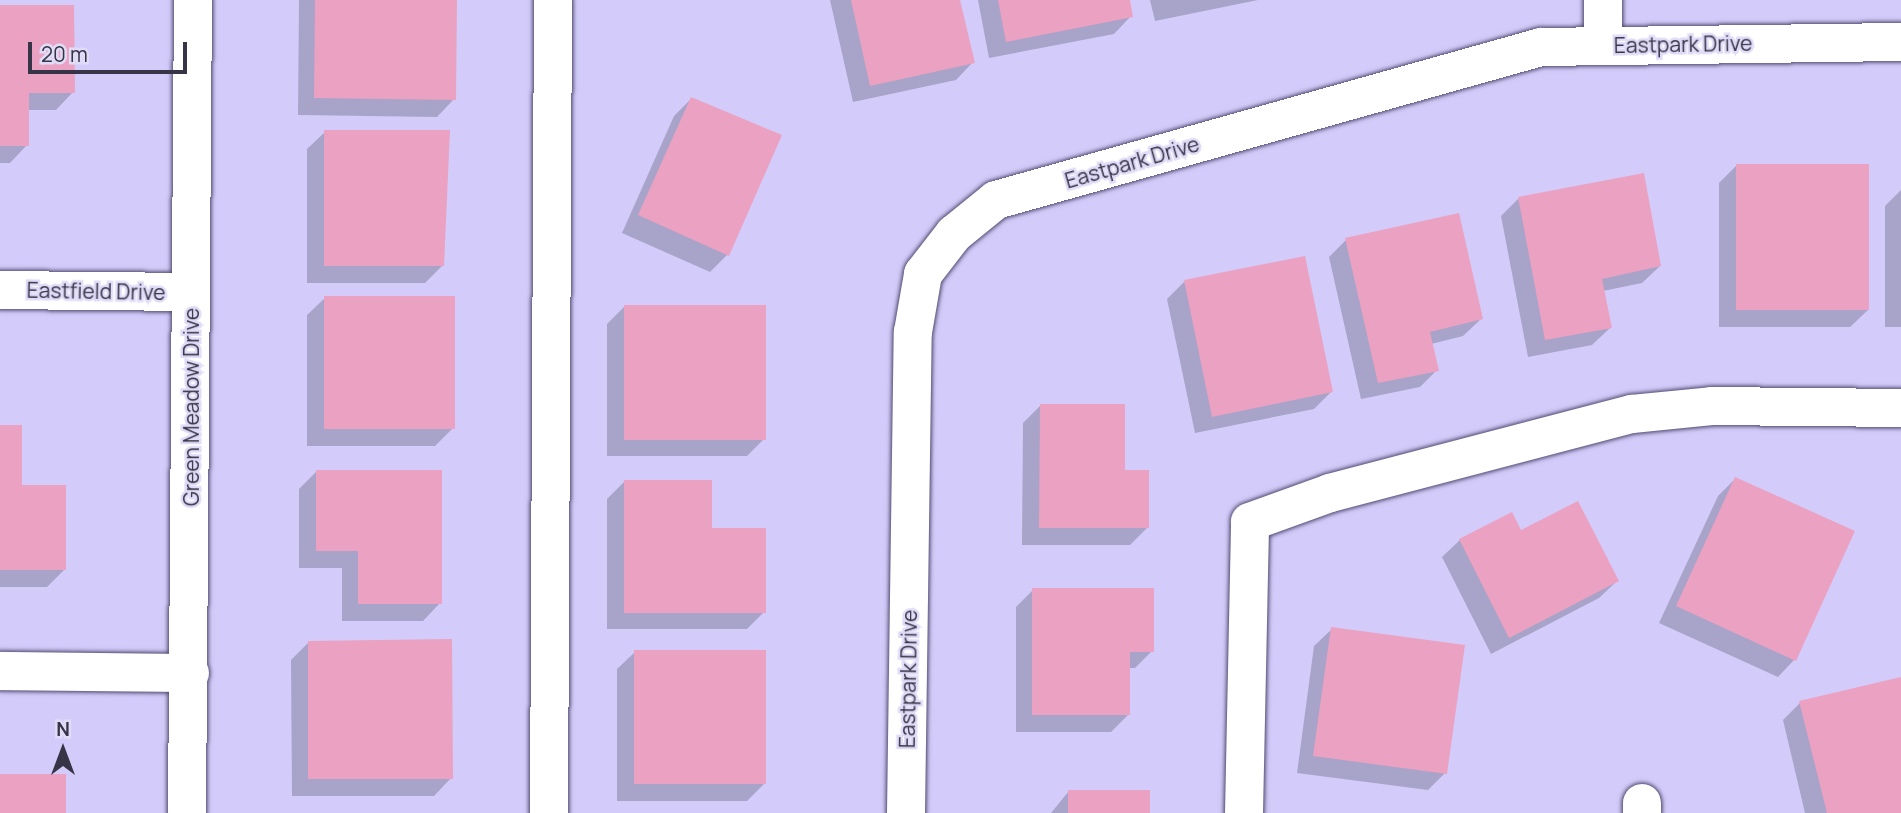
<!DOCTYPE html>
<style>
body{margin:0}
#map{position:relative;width:1901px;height:813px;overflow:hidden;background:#d3ccfa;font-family:Manrope,sans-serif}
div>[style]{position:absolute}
.shadow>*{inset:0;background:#0003}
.building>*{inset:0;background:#eba1c1}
.roads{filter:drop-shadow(0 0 2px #524b72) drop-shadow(0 0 2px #524b72)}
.minor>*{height:38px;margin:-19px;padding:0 19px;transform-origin:19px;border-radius:19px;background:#fff}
span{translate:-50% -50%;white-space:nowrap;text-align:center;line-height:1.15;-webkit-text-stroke:5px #e0dcf8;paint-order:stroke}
.street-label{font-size:21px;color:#363446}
.north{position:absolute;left:28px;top:715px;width:70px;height:70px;-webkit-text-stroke:5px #e0dcf8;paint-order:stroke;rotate:0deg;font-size:19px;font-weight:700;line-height:28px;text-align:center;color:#363446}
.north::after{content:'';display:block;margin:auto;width:24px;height:32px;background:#363446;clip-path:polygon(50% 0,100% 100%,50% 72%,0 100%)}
.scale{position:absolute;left:28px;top:42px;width:159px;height:32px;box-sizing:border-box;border:4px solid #363446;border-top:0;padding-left:9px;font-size:21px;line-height:24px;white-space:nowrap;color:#363446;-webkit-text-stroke:5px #e0dcf8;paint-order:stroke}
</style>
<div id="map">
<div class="shadow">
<div style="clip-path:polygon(299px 0,455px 0,454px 99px,437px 117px,298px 115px)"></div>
<div style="clip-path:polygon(830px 0,959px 0,973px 62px,956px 80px,853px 102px)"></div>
<div style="clip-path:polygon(978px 0,1128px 0,1131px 16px,1114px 34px,989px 58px)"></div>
<div style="clip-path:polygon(1150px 0,1258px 0,1155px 21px)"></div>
<div style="clip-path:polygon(0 6px,73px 92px,56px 110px,27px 110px,27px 145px,10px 163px,0 163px)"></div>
<div style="clip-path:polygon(691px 99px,727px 255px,710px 272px,622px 233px,674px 116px)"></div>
<div style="clip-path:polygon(325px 132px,448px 132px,442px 266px,425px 283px,307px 283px,307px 149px)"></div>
<div style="clip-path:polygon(1737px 165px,1868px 310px,1850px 327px,1719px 327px,1719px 183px)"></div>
<div style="clip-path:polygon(1901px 190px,1901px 327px,1885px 327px,1885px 206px)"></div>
<div style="clip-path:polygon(1518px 199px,1660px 266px,1642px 283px,1603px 291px,1610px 328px,1592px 345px,1528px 357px,1501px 216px)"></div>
<div style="clip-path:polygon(1346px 240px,1481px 319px,1463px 336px,1431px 344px,1437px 370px,1420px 387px,1361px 399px,1329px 257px)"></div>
<div style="clip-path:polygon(1184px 282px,1332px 391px,1314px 409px,1195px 433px,1167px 299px)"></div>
<div style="clip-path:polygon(325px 298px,453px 428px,435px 446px,307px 446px,307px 315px)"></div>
<div style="clip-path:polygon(624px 307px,764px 439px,747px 456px,607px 456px,607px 324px)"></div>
<div style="clip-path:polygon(1040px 406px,1124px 471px,1148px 527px,1130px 545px,1022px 545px,1023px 423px)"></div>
<div style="clip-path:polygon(0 427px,20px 487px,64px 570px,47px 587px,0 587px)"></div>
<div style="clip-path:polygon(317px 471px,440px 603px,423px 621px,342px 621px,342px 568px,299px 568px,299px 489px)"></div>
<div style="clip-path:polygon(1735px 479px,1795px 659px,1778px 677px,1659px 623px,1718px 496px)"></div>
<div style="clip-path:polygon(624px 482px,764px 612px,747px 629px,607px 629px,607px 499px)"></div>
<div style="clip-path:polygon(1520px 532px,1617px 581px,1599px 598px,1491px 654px,1442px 557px,1460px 540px)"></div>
<div style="clip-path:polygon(1033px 590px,1152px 651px,1135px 668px,1128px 668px,1128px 715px,1111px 732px,1016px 732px,1016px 607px)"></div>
<div style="clip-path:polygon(1332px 629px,1445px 773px,1428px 790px,1297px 773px,1314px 646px)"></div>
<div style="clip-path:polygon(308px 643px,451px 778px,434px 796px,292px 796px,291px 660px)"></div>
<div style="clip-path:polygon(635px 652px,764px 784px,747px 801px,617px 801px,617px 669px)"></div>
<div style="clip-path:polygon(1901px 679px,1901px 813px,1805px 813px,1783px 720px,1800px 703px)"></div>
<div style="clip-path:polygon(1069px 791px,1148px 813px,1051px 813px)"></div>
</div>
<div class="building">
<div style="clip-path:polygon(315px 0,457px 0,456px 100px,314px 98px)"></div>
<div style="clip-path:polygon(851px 0,960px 0,975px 63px,870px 86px)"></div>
<div style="clip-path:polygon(998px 0,1130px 0,1133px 17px,1006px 42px)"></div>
<div style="clip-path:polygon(0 5px,74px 5px,75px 93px,29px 93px,29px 146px,0 146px)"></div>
<div style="clip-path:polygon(691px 97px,782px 135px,729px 256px,638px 215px)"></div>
<div style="clip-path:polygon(324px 130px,450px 130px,444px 266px,324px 266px)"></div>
<div style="clip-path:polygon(1736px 164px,1869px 164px,1869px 310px,1736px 310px)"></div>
<div style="clip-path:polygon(1644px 173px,1661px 266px,1602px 279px,1612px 328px,1545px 340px,1518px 197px)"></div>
<div style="clip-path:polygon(1459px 213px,1483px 319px,1430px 332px,1439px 371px,1378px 383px,1345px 238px)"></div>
<div style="clip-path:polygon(1305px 256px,1333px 392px,1212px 417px,1184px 280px)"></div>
<div style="clip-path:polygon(324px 296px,455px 296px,455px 429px,324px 429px)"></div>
<div style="clip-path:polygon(624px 305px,766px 305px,766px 440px,624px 440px)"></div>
<div style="clip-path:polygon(1040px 404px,1125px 404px,1125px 470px,1149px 470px,1149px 528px,1039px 528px)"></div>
<div style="clip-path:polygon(0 425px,22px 425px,22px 485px,66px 485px,66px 570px,0 570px)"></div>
<div style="clip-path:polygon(316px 470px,442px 470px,442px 604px,358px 604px,358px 551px,316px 551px)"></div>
<div style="clip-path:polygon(1735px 477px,1855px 531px,1796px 661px,1676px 606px)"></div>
<div style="clip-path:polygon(624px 480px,712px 480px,712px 528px,766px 528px,766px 613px,624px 613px)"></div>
<div style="clip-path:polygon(1578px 501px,1619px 581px,1509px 638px,1459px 539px,1512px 512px,1521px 530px)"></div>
<div style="clip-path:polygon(1032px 588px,1154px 588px,1154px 652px,1130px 652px,1130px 715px,1032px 715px)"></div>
<div style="clip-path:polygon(1331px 627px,1465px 645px,1447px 774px,1313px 756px)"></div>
<div style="clip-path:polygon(452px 639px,453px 779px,308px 779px,308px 641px)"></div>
<div style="clip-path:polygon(634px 650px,766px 650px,766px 784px,634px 784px)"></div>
<div style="clip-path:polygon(1901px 677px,1901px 813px,1827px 813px,1799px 701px)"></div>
<div style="clip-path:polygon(0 774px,66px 774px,66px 813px,0 813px)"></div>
<div style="clip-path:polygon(1068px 790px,1150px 790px,1150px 813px,1068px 813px)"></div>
</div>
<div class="roads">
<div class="minor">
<div style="left:1603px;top:44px;width:44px;rotate:-90deg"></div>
<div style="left:0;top:290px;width:191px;rotate:0.6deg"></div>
<div style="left:0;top:671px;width:190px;rotate:0.6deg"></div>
<div style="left:187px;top:813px;width:813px;rotate:-89.58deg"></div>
<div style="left:549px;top:813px;width:813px;rotate:-89.72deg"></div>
<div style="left:906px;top:813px;width:481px;rotate:-89.2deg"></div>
<div style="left:913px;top:332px;width:59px;rotate:-80.2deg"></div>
<div style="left:923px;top:274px;width:51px;rotate:-52.2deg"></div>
<div style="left:954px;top:234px;width:54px;rotate:-39deg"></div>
<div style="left:996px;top:200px;width:566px;rotate:-15.68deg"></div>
<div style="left:1541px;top:47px;width:360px;rotate:-0.8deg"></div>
<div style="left:1244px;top:813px;width:291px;rotate:-88.8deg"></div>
<div style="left:1250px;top:522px;width:85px;rotate:-19.9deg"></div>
<div style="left:1330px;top:493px;width:312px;rotate:-14.7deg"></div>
<div style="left:1632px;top:414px;width:80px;rotate:-5.7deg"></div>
<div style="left:1712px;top:406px;width:189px;rotate:0.6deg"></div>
<div style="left:1642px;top:813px;width:10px;rotate:-90deg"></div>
</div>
</div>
<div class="street-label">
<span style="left:1683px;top:44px;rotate:-1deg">Eastpark Drive</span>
<span style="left:1132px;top:162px;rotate:-16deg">Eastpark Drive</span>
<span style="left:96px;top:291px;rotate:1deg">Eastfield Drive</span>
<span style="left:191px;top:407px;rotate:-90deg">Green Meadow Drive</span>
<span style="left:908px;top:679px;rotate:-89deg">Eastpark Drive</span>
</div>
<div class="north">N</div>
<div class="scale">20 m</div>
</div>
